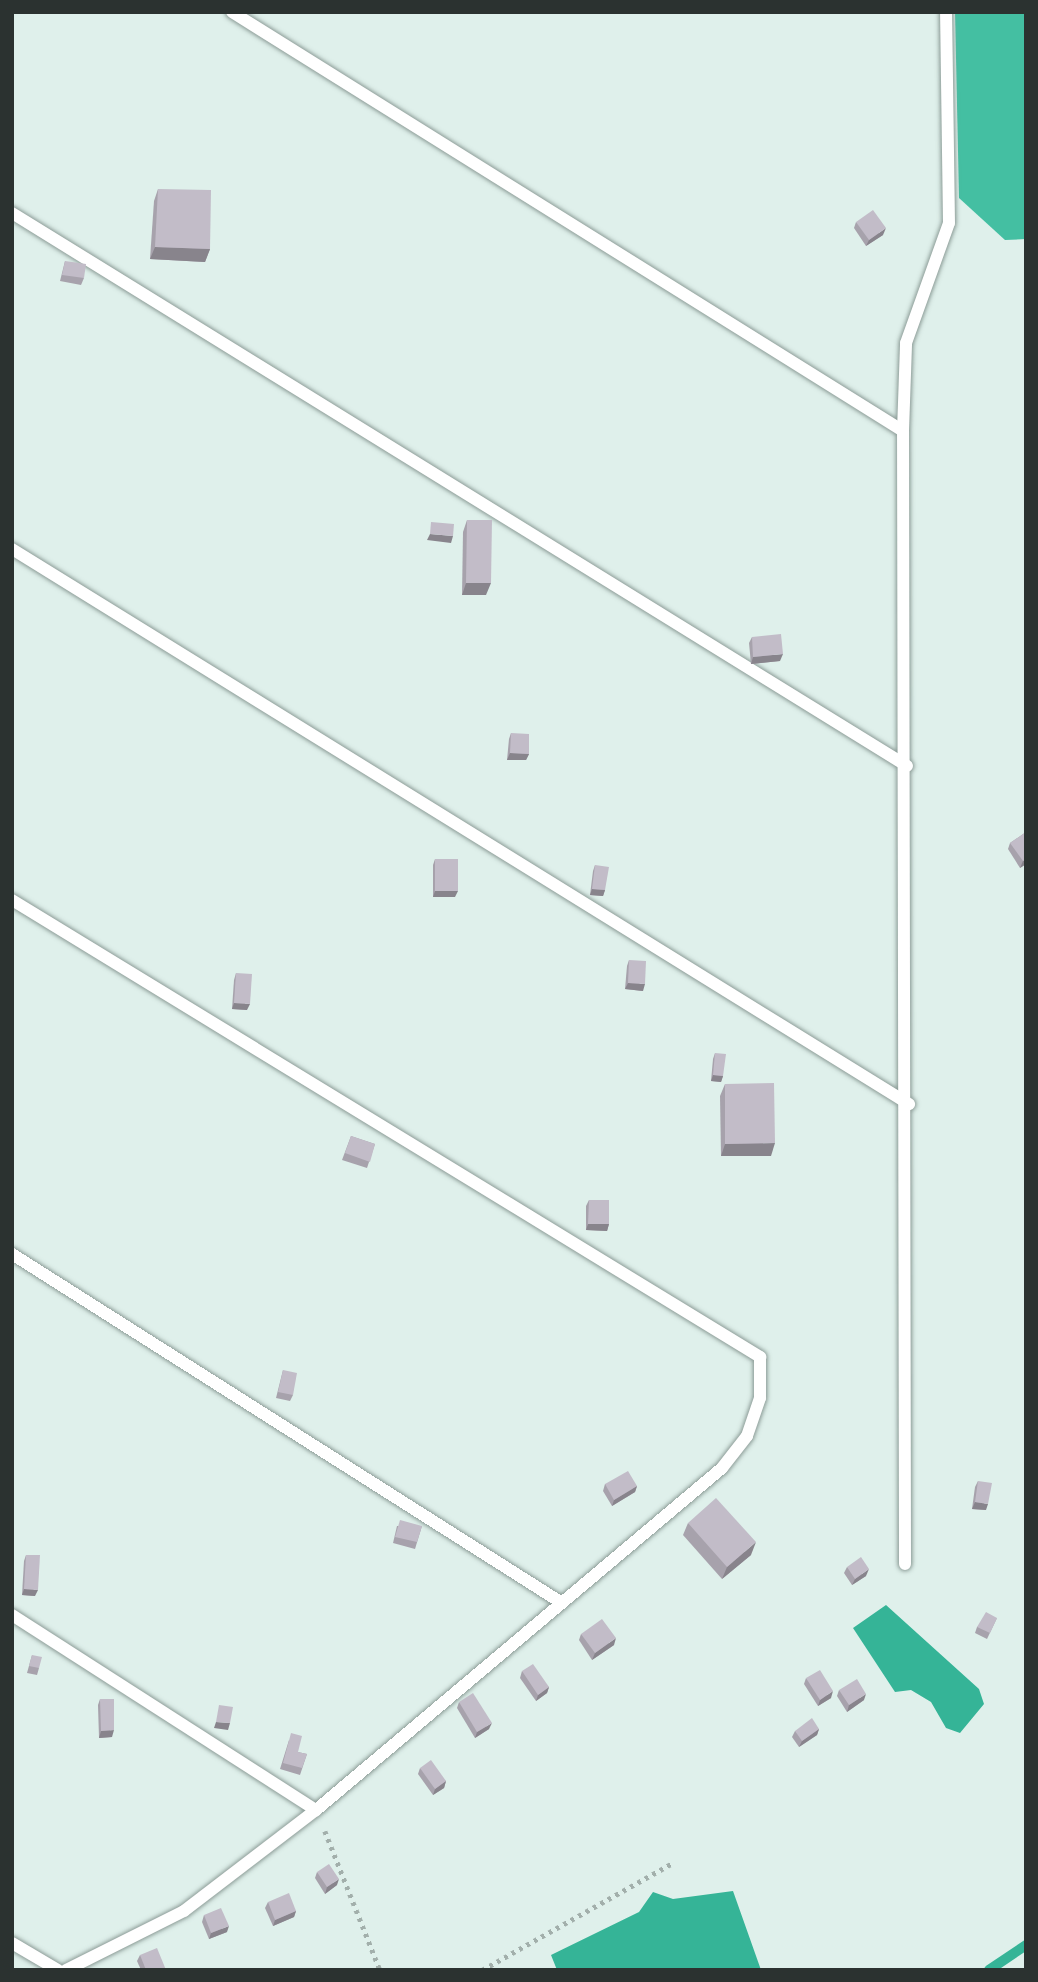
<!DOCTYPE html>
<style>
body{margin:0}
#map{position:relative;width:1038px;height:1982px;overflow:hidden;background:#dff0eb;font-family:Barlow,sans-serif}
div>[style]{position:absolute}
.forest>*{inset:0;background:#44bfa2}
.water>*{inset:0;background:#35b497}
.stream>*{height:10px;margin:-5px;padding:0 5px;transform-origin:5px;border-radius:5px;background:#35b497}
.path>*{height:4.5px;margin-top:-2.25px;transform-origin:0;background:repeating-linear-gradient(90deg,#a2afab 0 3.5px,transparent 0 8.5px)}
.roads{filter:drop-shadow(0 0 2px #8c9c97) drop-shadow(0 0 2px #8c9c97)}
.lane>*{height:12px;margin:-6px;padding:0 6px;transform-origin:6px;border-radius:6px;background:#fff}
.wall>*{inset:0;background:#a7a2ac}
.shaded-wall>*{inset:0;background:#88848c}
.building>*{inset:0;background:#c2bcc8}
span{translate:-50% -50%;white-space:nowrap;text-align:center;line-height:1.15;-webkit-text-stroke:7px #edfef8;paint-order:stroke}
.frame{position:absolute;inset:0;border:14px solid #2b3230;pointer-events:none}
</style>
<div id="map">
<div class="forest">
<div style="clip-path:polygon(955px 12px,1026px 12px,1026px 239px,1005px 240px,959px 198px)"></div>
</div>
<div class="water">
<div style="clip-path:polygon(886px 1605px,979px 1689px,984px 1704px,960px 1733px,946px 1728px,931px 1702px,911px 1690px,895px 1692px,853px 1628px)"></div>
<div style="clip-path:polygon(733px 1891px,761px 1970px,557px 1970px,551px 1955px,639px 1912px,653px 1892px,673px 1899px)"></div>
</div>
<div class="stream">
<div style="left:989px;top:1970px;width:45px;rotate:-34deg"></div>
</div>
<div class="path">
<div style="left:325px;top:1831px;width:149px;rotate:68.4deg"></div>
<div style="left:482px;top:1970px;width:217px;rotate:-29.3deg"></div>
</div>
<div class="roads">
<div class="lane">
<div style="left:232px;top:12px;width:791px;rotate:31.98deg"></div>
<div style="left:12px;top:213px;width:1052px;rotate:31.71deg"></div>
<div style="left:12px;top:549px;width:1055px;rotate:31.75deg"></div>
<div style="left:12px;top:900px;width:877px;rotate:31.42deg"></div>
<div style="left:760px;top:1357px;width:41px;rotate:90deg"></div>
<div style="left:760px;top:1398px;width:40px;rotate:108.9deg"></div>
<div style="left:747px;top:1436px;width:41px;rotate:128deg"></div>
<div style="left:722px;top:1468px;width:531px;rotate:139.89deg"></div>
<div style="left:316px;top:1810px;width:166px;rotate:142.6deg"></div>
<div style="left:184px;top:1911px;width:132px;rotate:153.4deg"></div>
<div style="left:12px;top:1254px;width:651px;rotate:32.4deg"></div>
<div style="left:905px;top:1564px;width:1133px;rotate:-90.1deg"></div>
<div style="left:903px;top:431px;width:88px;rotate:-88deg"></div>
<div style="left:906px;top:343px;width:127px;rotate:-70.3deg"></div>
<div style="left:949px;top:223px;width:211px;rotate:-90.8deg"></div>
<div style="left:12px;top:1615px;width:361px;rotate:32.7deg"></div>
<div style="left:12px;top:1943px;width:53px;rotate:30.4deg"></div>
</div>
</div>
<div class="wall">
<div style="clip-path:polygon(158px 189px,210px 249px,205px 262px,150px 259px,154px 201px)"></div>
<div style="clip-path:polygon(856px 222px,883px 235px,866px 246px,854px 228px)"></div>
<div style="clip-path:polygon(65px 261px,84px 278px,81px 285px,60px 281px)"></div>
<div style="clip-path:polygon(467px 520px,486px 595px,462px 595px,463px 532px)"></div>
<div style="clip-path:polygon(752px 637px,780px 661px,751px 664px,749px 643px)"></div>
<div style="clip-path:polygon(511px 733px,529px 754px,526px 760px,507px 760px,509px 739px)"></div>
<div style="clip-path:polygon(1026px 832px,1026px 864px,1020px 868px,1008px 849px,1010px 843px)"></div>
<div style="clip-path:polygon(435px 859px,455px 897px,433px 897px,433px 865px)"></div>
<div style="clip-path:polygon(595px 865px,605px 890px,603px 896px,590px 895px,593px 871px)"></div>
<div style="clip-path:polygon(629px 960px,643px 991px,625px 989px,627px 966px)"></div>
<div style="clip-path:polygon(236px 973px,247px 1010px,232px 1009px,234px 980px)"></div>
<div style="clip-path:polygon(715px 1053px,723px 1076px,721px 1082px,711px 1081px,713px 1059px)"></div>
<div style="clip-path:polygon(725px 1084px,771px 1156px,721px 1156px,720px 1096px)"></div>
<div style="clip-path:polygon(351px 1136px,375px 1144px,367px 1168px,342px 1160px)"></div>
<div style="clip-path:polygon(589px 1200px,609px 1224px,607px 1231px,586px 1230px,586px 1206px)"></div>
<div style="clip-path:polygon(283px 1370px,293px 1395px,290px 1401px,276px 1398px)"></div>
<div style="clip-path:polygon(978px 1481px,986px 1510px,972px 1509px,975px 1487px)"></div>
<div style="clip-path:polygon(605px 1484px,637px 1486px,635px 1492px,612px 1506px,603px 1491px)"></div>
<div style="clip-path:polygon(688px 1523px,751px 1555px,722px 1579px,683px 1535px)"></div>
<div style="clip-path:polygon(397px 1526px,422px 1526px,415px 1549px,393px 1543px)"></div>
<div style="clip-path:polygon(26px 1555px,35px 1596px,22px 1595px,24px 1561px)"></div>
<div style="clip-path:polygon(847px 1567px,866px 1576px,852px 1585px,844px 1573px)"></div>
<div style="clip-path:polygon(997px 1618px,987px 1639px,975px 1633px,977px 1627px)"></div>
<div style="clip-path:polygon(581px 1634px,614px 1645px,592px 1660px,579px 1640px)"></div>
<div style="clip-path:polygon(32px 1655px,39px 1668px,37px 1675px,27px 1673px)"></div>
<div style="clip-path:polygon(522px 1671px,549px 1687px,547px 1693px,536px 1701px,520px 1678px)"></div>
<div style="clip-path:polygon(806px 1678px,831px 1698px,818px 1706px,804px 1684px)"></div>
<div style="clip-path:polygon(839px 1690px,864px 1700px,847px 1712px,837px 1696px)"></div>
<div style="clip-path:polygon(100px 1699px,112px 1737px,99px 1738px,98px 1705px)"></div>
<div style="clip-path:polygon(459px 1702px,489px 1729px,475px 1738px,457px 1708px)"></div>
<div style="clip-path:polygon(819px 1729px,817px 1735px,799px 1747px,792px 1737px,795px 1731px)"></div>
<div style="clip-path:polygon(289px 1740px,298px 1752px,307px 1754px,300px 1775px,280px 1769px)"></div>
<div style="clip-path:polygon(420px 1768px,446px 1781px,444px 1788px,433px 1795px,418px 1774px)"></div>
<div style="clip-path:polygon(317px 1872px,337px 1885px,325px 1894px,315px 1878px)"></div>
<div style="clip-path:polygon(268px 1902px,296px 1911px,294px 1917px,273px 1926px,265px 1908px)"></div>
<div style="clip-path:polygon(204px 1915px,227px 1932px,209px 1939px,202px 1922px)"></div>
<div style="clip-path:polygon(140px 1955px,166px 1970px,141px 1970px,137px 1961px)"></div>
</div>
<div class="shaded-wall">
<div style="clip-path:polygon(886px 228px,883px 235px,866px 246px,869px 240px)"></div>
<div style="clip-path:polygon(155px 247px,210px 249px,205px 262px,150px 259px)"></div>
<div style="clip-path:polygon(430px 534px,453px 536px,451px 543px,427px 540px)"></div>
<div style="clip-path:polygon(466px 583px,491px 583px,486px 595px,462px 595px)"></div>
<div style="clip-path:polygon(783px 654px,780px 661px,751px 664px,753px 657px)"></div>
<div style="clip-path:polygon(510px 753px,529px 754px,526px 760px,507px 760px)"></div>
<div style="clip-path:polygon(1026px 859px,1026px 864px,1020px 868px,1023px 861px)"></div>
<div style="clip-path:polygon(592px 889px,605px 890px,603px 896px,590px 895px)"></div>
<div style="clip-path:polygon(435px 891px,458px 891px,455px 897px,433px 897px)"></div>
<div style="clip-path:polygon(628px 983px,645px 984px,643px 991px,625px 989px)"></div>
<div style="clip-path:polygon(234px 1003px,250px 1004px,247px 1010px,232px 1009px)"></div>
<div style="clip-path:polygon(713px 1075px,723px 1076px,721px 1082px,711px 1081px)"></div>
<div style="clip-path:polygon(775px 1143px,771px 1156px,721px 1156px,725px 1144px)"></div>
<div style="clip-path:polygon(588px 1224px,609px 1224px,607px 1231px,586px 1230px)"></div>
<div style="clip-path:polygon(637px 1486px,635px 1492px,612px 1506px,614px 1500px)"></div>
<div style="clip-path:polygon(975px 1502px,988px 1504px,986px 1510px,972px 1509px)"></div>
<div style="clip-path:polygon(756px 1542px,751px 1555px,722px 1579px,727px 1567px)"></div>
<div style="clip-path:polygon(869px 1569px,866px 1576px,852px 1585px,855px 1579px)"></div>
<div style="clip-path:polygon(24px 1589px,38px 1590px,35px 1596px,22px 1595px)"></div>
<div style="clip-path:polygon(616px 1638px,614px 1645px,592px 1660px,595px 1653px)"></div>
<div style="clip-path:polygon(549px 1687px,547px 1693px,536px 1701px,538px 1695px)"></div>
<div style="clip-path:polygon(833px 1691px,831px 1698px,818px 1706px,820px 1700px)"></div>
<div style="clip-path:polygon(866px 1694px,864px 1700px,847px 1712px,849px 1705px)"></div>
<div style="clip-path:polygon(216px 1722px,230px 1723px,228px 1730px,214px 1728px)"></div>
<div style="clip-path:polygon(492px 1723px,489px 1729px,475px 1738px,477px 1732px)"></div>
<div style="clip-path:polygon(819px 1729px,817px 1735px,799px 1747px,802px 1741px)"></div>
<div style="clip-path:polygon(114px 1730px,112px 1737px,99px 1738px,101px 1731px)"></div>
<div style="clip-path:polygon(446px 1781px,444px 1788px,433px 1795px,435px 1789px)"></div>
<div style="clip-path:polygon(339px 1879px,337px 1885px,325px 1894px,327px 1887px)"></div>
<div style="clip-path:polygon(296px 1911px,294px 1917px,273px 1926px,275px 1920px)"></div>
<div style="clip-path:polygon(229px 1926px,227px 1932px,209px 1939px,211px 1933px)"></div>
</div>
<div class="building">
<div style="clip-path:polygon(158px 189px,211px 190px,210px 249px,155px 247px)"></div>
<div style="clip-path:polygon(873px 210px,886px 228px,869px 240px,856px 222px)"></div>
<div style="clip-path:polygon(65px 261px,86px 264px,84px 278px,62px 275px)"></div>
<div style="clip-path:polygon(467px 520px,492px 520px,491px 583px,466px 583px)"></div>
<div style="clip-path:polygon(431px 522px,454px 524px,453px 536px,430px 534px)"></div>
<div style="clip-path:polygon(781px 634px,783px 654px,753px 657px,752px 637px)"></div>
<div style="clip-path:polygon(511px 733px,529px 734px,529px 754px,510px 753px)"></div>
<div style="clip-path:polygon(1026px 832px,1026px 859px,1023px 861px,1010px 843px)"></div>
<div style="clip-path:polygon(435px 859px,458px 859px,458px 891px,435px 891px)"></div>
<div style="clip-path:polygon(595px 865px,609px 867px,605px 890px,592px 889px)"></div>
<div style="clip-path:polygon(629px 960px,646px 961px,645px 984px,628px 983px)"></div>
<div style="clip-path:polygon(236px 973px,252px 974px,250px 1004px,234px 1003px)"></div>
<div style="clip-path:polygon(715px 1053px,726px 1054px,723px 1076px,713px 1075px)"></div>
<div style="clip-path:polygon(774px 1083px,775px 1143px,725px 1144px,725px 1084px)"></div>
<div style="clip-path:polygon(351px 1136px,375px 1144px,370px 1162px,345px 1153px)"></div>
<div style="clip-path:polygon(589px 1200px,609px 1200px,609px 1224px,588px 1224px)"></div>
<div style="clip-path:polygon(283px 1370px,297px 1373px,293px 1395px,278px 1392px)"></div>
<div style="clip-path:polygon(628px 1471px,637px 1486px,614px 1500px,605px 1484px)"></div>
<div style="clip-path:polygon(978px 1481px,992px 1483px,988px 1504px,975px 1502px)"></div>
<div style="clip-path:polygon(716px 1498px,756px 1542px,727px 1567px,688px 1523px)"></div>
<div style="clip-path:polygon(400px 1520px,422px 1526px,417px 1542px,395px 1537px)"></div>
<div style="clip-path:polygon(26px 1555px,40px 1555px,38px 1590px,24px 1589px)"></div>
<div style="clip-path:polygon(861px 1557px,869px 1569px,855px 1579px,847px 1567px)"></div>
<div style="clip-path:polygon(986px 1612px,997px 1618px,990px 1633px,977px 1627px)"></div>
<div style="clip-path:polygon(602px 1619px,616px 1638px,595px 1653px,581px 1634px)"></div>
<div style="clip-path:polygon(32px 1655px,42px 1657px,39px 1668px,29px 1666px)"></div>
<div style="clip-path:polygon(533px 1664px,549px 1687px,538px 1695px,522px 1671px)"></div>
<div style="clip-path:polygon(820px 1670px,833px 1691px,820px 1700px,806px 1678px)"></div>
<div style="clip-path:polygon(857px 1679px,866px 1694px,849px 1705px,839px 1690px)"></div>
<div style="clip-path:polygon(473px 1693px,492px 1723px,477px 1732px,459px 1702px)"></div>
<div style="clip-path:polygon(100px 1699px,114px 1699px,114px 1730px,101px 1731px)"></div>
<div style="clip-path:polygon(219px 1705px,233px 1707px,230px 1723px,216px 1722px)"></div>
<div style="clip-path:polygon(812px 1718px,819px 1729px,802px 1741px,795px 1731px)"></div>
<div style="clip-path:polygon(291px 1733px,302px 1736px,298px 1752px,307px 1754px,302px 1768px,283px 1763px)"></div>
<div style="clip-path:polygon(431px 1760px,446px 1781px,435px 1789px,420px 1768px)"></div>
<div style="clip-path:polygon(329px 1864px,339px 1879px,327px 1887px,317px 1872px)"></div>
<div style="clip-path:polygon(289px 1893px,296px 1911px,275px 1920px,268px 1902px)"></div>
<div style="clip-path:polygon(221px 1908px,229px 1926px,211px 1933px,204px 1915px)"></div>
<div style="clip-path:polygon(157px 1948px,166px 1970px,146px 1970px,140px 1955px)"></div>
</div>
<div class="frame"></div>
</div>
